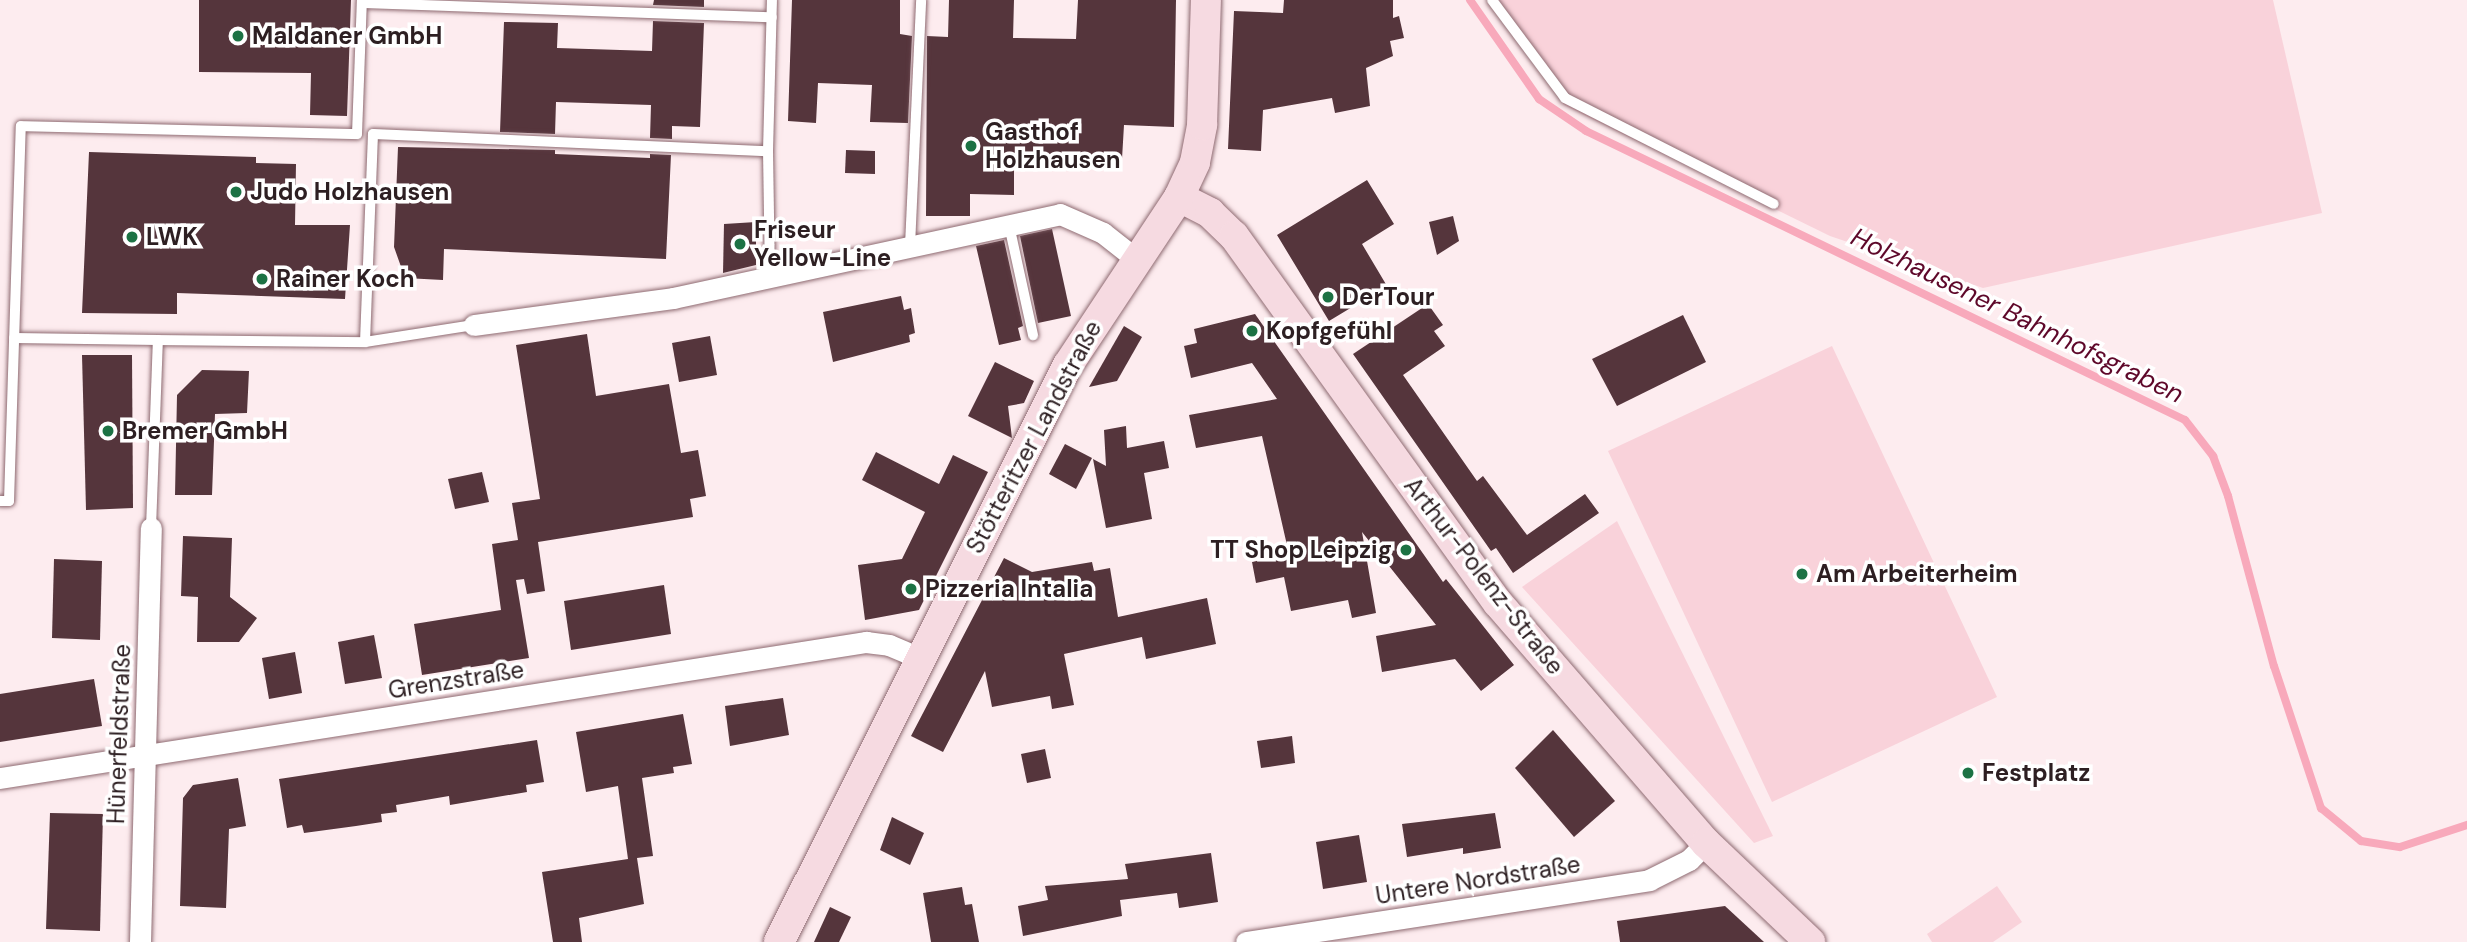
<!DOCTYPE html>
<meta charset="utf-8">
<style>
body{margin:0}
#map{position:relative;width:2467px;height:942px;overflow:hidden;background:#fdecef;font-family:"DM Sans",sans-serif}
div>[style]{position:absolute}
.green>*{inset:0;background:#f9d2da}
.stream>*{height:8px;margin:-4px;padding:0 4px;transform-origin:4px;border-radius:4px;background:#f8a9bb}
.building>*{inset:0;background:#55353c}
.roads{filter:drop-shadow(0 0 2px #8e6a71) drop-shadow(0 0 2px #8e6a71)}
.lane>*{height:10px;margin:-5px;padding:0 5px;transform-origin:5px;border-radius:5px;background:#fff}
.street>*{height:21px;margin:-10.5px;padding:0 10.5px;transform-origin:10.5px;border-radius:10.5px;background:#fff}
.secondary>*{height:30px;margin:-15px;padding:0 15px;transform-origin:15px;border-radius:15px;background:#f6dae1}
.dots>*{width:19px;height:19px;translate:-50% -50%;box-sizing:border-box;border:4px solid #fff;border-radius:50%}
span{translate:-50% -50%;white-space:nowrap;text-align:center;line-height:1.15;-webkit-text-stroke:7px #fff;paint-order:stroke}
.poi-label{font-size:24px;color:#2d1f22;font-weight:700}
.left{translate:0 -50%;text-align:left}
.right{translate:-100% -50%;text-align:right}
.street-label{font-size:24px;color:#2d1f22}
.water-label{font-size:26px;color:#5e082a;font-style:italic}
</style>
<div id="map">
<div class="green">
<div style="clip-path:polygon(1497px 0,2273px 0,2322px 213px,1983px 288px,1830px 236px,1564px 105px)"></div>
<div style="clip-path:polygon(1832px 346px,1997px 697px,1772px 802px,1608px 451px)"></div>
<div style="clip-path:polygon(1617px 521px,1773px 836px,1754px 843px,1522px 587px)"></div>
<div style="clip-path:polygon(1997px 886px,2022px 922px,1993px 942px,1932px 942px,1927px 934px)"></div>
</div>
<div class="stream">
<div style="left:1470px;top:0;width:121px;rotate:55.1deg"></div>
<div style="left:1539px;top:99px;width:57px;rotate:34.2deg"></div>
<div style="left:1586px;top:131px;width:665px;rotate:25.76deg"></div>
<div style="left:2185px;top:420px;width:46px;rotate:52.1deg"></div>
<div style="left:2213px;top:456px;width:43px;rotate:69.4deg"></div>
<div style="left:2228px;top:496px;width:176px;rotate:74.9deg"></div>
<div style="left:2274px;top:666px;width:150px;rotate:71.7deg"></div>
<div style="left:2321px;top:808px;width:52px;rotate:39.5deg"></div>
<div style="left:2361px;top:841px;width:39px;rotate:9deg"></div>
<div style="left:2400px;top:847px;width:71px;rotate:-18.2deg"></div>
</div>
<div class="building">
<div style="clip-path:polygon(199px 0,351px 0,347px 116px,310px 115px,311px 73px,199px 72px)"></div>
<div style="clip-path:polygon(654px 0,704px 0,704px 7px,653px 5px)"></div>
<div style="clip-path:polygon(792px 0,900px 0,900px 34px,912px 36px,908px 123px,870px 122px,872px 85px,818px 83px,816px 123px,788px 121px)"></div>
<div style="clip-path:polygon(949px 0,1014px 0,1013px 38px,1076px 39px,1078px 0,1176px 0,1174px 127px,1124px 125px,1122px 159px,1014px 154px,1014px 195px,970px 194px,970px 216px,926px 216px,927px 36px,948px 37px)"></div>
<div style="clip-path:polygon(1284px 0,1393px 0,1393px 18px,1399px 16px,1404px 38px,1390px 41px,1393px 56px,1366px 68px,1370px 106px,1335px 113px,1332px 98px,1263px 110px,1261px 151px,1228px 149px,1234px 11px,1283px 13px)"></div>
<div style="clip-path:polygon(653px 21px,704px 23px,700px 127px,672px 126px,672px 139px,650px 138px,651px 105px,556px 102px,555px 134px,500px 132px,504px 22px,558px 23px,557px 48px,652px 51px)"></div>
<div style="clip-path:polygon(398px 147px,555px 150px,555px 154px,650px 158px,650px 154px,671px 155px,666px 259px,444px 249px,443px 280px,405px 278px,394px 247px)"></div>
<div style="clip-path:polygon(846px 150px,875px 151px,875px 174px,845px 173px)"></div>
<div style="clip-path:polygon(89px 152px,256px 157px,256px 163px,296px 164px,295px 225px,350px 225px,345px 299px,177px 293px,177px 314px,82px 313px)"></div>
<div style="clip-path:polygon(1367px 180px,1394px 224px,1362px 244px,1387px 286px,1329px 321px,1277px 235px)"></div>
<div style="clip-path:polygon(1453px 216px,1459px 241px,1437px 255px,1429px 222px)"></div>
<div style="clip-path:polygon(756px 222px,756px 265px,723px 273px,724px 224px)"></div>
<div style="clip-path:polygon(1052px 229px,1071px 316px,1038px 323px,1020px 236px)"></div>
<div style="clip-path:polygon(1004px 240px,1023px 326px,1018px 328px,1021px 340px,999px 345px,976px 246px)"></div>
<div style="clip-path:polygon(901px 296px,904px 310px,911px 308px,915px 333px,909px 335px,910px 342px,833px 362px,823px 312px)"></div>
<div style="clip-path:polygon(1428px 304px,1443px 325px,1434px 331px,1445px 346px,1403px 375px,1477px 481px,1483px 476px,1527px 535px,1585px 494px,1599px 513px,1513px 573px,1496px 548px,1491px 551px,1353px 354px)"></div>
<div style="clip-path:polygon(1255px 314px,1443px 582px,1446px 579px,1514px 665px,1481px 691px,1455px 659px,1382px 672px,1376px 636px,1436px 625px,1362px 532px,1376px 613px,1352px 618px,1348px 600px,1291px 611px,1284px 577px,1256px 583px,1252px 562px,1289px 554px,1262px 436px,1196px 448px,1189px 415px,1277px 399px,1252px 363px,1191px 378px,1184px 346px,1197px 343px,1194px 329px)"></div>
<div style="clip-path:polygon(1683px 315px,1706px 362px,1617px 406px,1592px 359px)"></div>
<div style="clip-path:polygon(1124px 326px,1142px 337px,1117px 381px,1089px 387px)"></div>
<div style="clip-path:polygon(587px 334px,596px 396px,669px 384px,681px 453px,698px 450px,706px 496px,690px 499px,693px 517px,538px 542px,545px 591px,527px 594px,524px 579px,516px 580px,529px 658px,422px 675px,414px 624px,501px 610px,492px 544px,518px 540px,512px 503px,540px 499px,516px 345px)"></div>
<div style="clip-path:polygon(710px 336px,717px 375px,679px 382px,672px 343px)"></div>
<div style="clip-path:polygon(82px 355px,132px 355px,133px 508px,86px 510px)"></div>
<div style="clip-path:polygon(995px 362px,1034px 381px,1024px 403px,1008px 406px,1012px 438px,968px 416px)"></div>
<div style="clip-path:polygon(202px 370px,249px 371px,247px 413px,215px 414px,212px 495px,175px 495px,177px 395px)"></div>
<div style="clip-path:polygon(1126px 426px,1127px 448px,1164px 441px,1169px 468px,1144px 473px,1152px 519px,1106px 528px,1093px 459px,1106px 466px,1104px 430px)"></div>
<div style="clip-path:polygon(1065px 444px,1092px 458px,1076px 489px,1049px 474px)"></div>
<div style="clip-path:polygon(876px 452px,939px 484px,953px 455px,988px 472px,919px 610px,865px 620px,858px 565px,902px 559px,925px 512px,862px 480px)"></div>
<div style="clip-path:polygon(482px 472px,489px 502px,455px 509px,448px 479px)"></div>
<div style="clip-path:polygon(183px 536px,232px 538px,230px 597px,257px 618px,239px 642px,197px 642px,198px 597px,181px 596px)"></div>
<div style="clip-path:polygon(1004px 558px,1032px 572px,1092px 562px,1094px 571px,1110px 568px,1118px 617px,1207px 598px,1216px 644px,1146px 659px,1142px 637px,1064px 654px,1074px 705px,1052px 709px,1050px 696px,992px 707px,985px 671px,943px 752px,911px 736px)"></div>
<div style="clip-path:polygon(54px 559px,102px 561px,100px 640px,52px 638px)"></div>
<div style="clip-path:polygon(664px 585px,671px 634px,571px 650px,564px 601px)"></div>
<div style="clip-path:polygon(374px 635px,382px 678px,345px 684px,338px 642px)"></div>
<div style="clip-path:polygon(295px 652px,302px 693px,269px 699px,262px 658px)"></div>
<div style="clip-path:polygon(94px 679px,102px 726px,0 742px,0 694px)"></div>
<div style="clip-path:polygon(783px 698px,789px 735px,730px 746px,725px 706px)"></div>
<div style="clip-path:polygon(683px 714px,692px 764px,673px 767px,674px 773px,642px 778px,653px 856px,637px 858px,644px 904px,579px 918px,582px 942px,553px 942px,542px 872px,628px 859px,618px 786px,586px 792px,576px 732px)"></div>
<div style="clip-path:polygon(1553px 730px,1615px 801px,1574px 837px,1515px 768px)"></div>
<div style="clip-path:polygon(1292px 736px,1295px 763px,1261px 768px,1257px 741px)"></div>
<div style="clip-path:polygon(537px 740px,544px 782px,526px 785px,527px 792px,450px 805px,449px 796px,396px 805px,397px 812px,381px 814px,382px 822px,356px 826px,304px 833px,302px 825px,287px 828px,279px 779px)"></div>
<div style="clip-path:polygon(1045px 749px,1051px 778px,1027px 783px,1021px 754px)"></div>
<div style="clip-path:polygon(238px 778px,246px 826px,229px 829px,226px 908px,180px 906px,183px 798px,193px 785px)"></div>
<div style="clip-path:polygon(50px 813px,103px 814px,100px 931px,46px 929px)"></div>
<div style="clip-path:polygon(1495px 813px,1501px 848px,1463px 854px,1463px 848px,1407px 857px,1402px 824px)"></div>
<div style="clip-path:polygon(892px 817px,924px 833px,910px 865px,880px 850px)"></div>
<div style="clip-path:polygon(1359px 835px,1367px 882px,1323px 889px,1316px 842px)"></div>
<div style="clip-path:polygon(1211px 853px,1218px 902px,1179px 908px,1177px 893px,1120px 900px,1122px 916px,1023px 936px,1018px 906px,1048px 900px,1045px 886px,1128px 879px,1125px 864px)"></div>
<div style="clip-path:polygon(962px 887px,965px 905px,972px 904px,979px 942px,931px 942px,923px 893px)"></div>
<div style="clip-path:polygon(1725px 906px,1764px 942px,1620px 942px,1617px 921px)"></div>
<div style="clip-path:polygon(830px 907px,851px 917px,839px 942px,814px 942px)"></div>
</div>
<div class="roads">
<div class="lane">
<div style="left:1492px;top:0;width:122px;rotate:53.3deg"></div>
<div style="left:1565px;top:98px;width:234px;rotate:26.9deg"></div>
<div style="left:362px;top:3px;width:410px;rotate:2deg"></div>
<div style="left:768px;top:151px;width:151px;rotate:-88.5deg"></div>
<div style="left:1009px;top:225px;width:113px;rotate:77.7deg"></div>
<div style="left:910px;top:246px;width:246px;rotate:-87.4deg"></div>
<div style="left:14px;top:338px;width:144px;rotate:0.8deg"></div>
<div style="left:365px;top:342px;width:110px;rotate:-8.9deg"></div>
<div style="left:0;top:501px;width:9px"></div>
<div style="left:9px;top:501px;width:375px;rotate:-88.2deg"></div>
<div style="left:21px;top:126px;width:336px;rotate:1.4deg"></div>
<div style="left:357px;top:134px;width:134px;rotate:-87.9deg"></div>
<div style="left:151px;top:528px;width:188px;rotate:-87.9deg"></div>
<div style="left:158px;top:340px;width:207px;rotate:0.6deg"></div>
<div style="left:365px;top:342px;width:208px;rotate:-87.8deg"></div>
<div style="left:373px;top:134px;width:395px;rotate:2.5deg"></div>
<div style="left:768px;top:151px;width:126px;rotate:89.1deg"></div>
</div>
<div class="street">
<div style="left:474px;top:325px;width:201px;rotate:-7.7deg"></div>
<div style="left:673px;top:298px;width:396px;rotate:-12.2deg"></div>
<div style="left:1060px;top:214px;width:47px;rotate:23.8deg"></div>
<div style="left:1103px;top:233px;width:42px;rotate:38.2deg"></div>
<div style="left:0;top:778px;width:877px;rotate:-8.93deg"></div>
<div style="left:866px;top:642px;width:23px;rotate:7deg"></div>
<div style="left:889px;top:645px;width:33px;rotate:23deg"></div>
<div style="left:140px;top:942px;width:414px;rotate:-88.5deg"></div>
<div style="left:1246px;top:942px;width:408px;rotate:-8.7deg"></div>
<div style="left:1649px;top:880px;width:45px;rotate:-26.6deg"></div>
<div style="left:1689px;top:860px;width:24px;rotate:-45deg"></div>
</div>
<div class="secondary">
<div style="left:1179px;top:197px;width:35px;rotate:27deg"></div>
<div style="left:1210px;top:213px;width:33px;rotate:44deg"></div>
<div style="left:1234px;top:236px;width:452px;rotate:54.3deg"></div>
<div style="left:1498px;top:603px;width:318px;rotate:49.1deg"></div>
<div style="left:1706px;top:843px;width:144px;rotate:43.6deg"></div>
<div style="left:779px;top:942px;width:645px;rotate:-63.4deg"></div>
<div style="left:1068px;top:365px;width:201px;rotate:-56.5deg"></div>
<div style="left:1179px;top:197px;width:38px;rotate:-65deg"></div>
<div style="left:1195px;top:162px;width:38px;rotate:-79deg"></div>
<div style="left:1202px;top:125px;width:125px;rotate:-88.2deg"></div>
</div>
</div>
<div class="dots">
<div style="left:238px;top:36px;background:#1c7244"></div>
<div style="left:971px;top:146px;background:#1c7244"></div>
<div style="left:236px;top:192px;background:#1c7244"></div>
<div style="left:132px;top:237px;background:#1c7244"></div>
<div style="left:740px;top:244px;background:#1c7244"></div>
<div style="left:262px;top:279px;background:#1c7244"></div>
<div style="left:1328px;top:297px;background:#1c7244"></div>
<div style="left:1252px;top:331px;background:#1c7244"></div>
<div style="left:108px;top:431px;background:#1c7244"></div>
<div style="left:1406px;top:550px;background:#1c7244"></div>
<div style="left:1802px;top:574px;background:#1c7244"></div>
<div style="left:911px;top:589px;background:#1c7244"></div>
<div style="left:1968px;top:773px;background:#1c7244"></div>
</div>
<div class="poi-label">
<span class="left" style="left:252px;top:36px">Maldaner GmbH</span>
<span class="left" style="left:985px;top:146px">Gasthof<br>Holzhausen</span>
<span class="left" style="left:250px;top:192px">Judo Holzhausen</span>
<span class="left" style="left:754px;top:244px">Friseur<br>Yellow-Line</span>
<span class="left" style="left:146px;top:237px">LWK</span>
<span class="left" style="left:276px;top:279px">Rainer Koch</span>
<span class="left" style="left:1342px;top:297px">DerTour</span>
<span class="left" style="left:1266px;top:331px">Kopfgefühl</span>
<span class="left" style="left:122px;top:431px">Bremer GmbH</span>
<span class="right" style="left:1392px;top:550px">TT Shop Leipzig</span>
<span class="left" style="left:1816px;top:574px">Am Arbeiterheim</span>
<span class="left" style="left:925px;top:589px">Pizzeria Intalia</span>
<span class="left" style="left:1982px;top:773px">Festplatz</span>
</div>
<div class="street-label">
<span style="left:1034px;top:437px;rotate:-62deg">Stötteritzer Landstraße</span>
<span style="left:1484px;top:576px;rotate:52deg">Arthur-Polenz-Straße</span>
<span style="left:456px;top:680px;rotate:-9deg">Grenzstraße</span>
<span style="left:119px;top:734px;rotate:-88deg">Hünerfeldstraße</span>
<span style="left:1478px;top:880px;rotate:-9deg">Untere Nordstraße</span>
</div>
<div class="water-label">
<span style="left:2017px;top:316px;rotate:26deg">Holzhausener Bahnhofsgraben</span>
</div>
</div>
